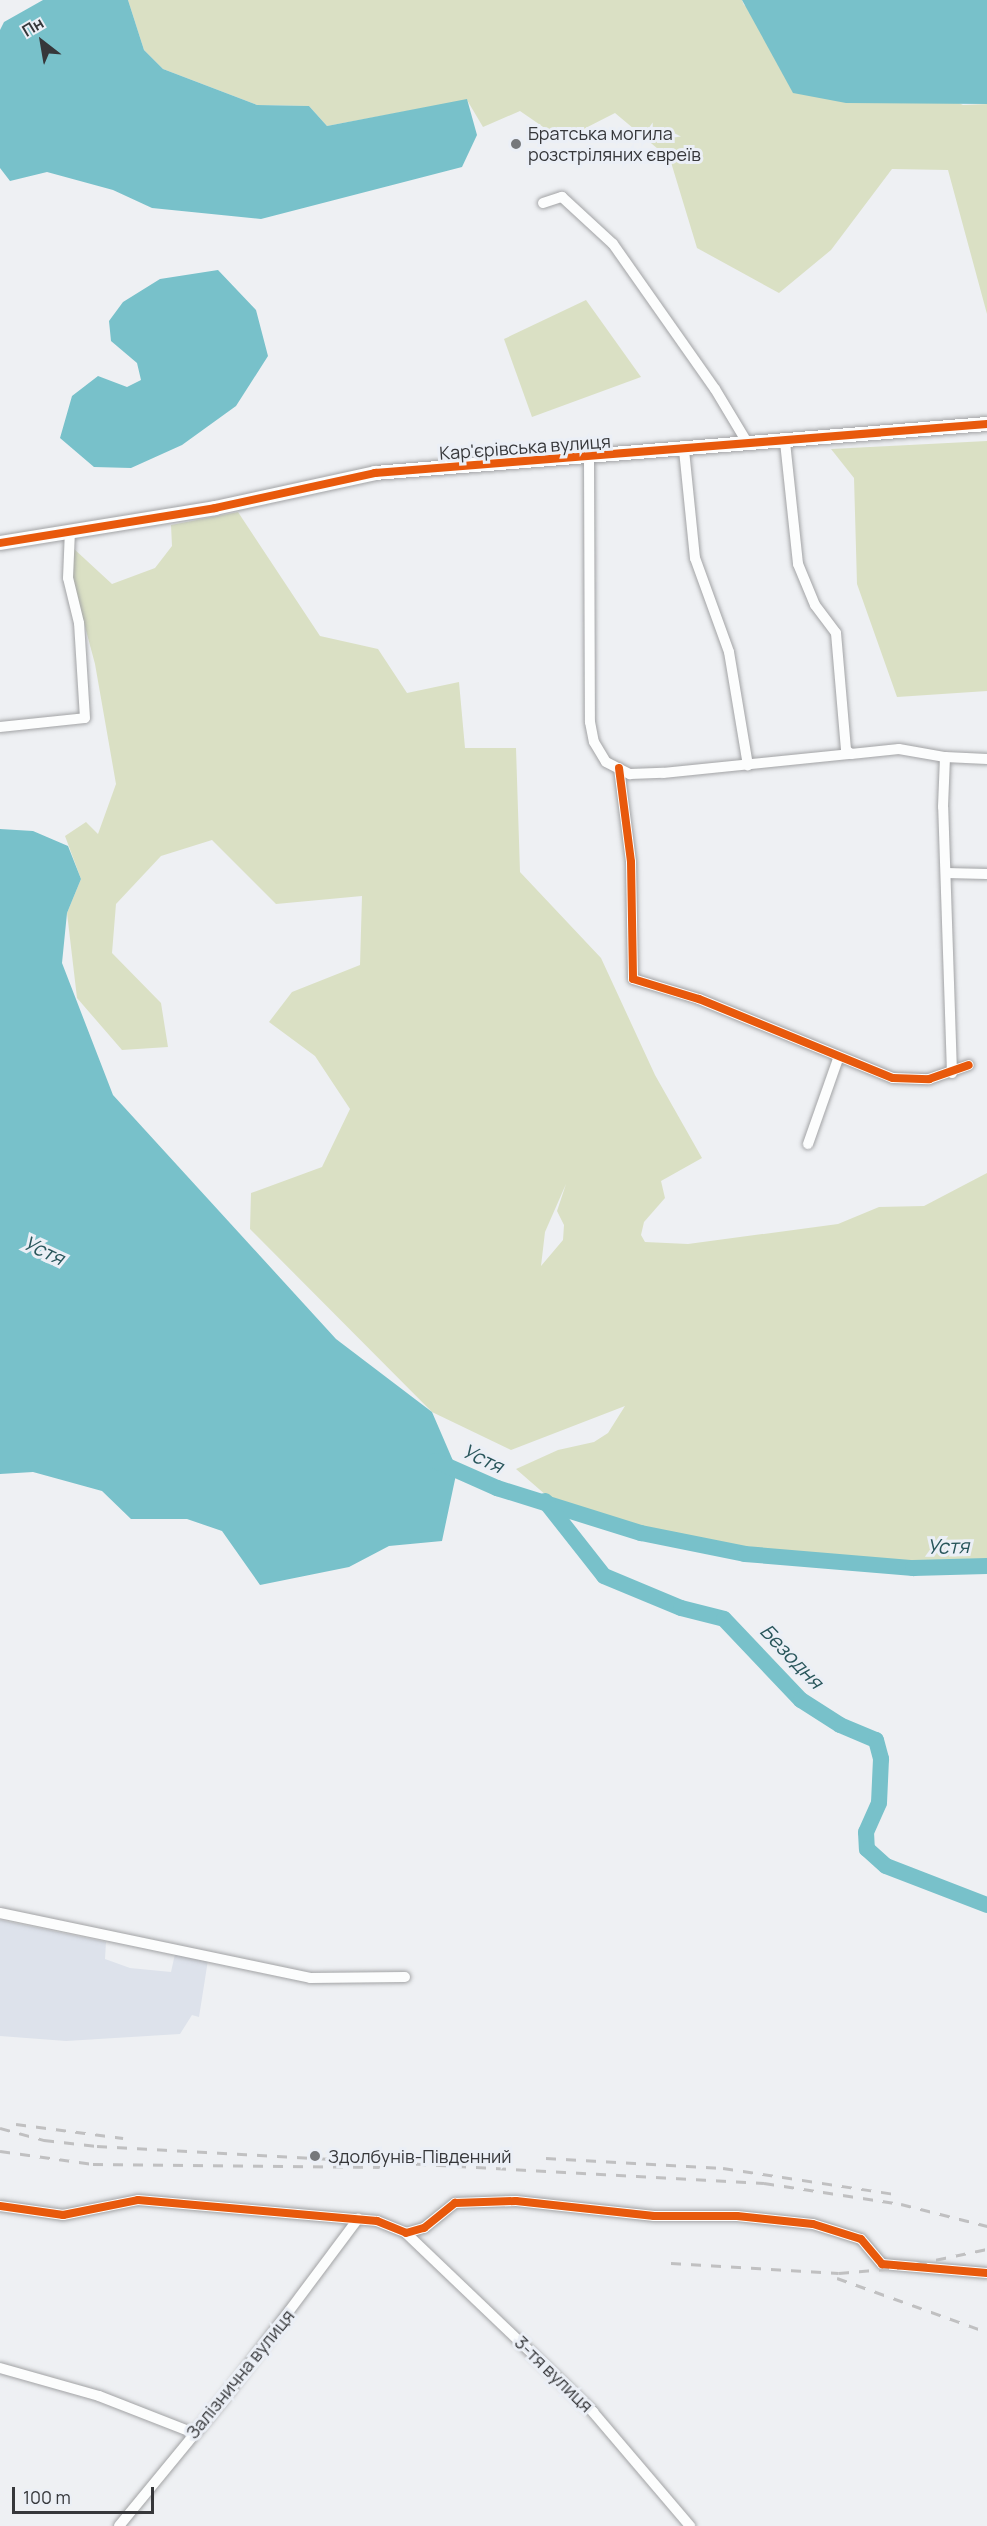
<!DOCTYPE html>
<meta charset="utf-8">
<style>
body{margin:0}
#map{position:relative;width:987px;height:2526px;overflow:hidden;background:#eef0f3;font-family:Manrope,sans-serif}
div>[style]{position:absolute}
.built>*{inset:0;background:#dde2eb}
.green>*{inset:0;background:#dae0c4}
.water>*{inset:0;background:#78c1ca}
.river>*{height:16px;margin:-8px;padding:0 8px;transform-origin:8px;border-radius:8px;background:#78c1ca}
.roads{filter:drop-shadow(0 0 2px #a2a3a5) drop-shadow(0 0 2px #a2a3a5)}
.minor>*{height:10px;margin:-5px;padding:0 5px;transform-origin:5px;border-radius:5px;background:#fcfdfd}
.tertiary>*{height:14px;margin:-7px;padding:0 7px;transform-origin:7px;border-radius:7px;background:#fcfdfd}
.rail>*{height:3px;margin-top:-1.5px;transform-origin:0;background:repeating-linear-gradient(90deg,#c0c0c1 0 10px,transparent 0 20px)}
.cycleway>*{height:8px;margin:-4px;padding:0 4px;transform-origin:4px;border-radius:4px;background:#e8590c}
.dots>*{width:16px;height:16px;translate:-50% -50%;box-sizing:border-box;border:3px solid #ebeff6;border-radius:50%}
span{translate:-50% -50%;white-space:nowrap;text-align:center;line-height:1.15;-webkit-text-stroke:6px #ebeff6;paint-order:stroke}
.poi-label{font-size:18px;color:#36373a}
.left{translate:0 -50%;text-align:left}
.street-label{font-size:18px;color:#36373a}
.water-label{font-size:20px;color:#29565b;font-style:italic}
.north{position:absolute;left:12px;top:12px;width:60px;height:60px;-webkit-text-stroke:4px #ebeff6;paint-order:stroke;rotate:329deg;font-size:16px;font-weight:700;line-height:24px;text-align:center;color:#36373a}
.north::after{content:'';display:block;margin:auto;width:21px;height:27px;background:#36373a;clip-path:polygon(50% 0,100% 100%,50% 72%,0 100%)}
.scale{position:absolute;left:12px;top:2487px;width:142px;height:27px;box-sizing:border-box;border:3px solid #36373a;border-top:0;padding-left:8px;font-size:18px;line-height:21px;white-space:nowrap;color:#36373a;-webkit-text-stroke:4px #ebeff6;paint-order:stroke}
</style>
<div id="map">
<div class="built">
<div style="clip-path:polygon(0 1920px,106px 1942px,105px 1959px,130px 1968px,171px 1972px,175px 1954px,208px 1960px,199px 2017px,192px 2015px,180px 2034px,66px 2041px,0 2036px)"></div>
</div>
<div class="green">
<div style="clip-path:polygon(128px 0,742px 0,744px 5px,963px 105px,987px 104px,987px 314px,948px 170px,892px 169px,831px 250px,779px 293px,697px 248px,670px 159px,615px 113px,562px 140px,520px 111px,483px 127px,467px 100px,327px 126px,309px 106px,257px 105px,163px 69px,144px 50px)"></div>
<div style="clip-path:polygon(586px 300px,641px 377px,532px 417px,504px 339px)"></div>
<div style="clip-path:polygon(987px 441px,987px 691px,897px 697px,857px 584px,854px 478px,831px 449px)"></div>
<div style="clip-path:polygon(evenodd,238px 512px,320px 636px,378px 649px,407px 693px,459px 682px,465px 748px,516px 748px,520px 872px,601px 958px,655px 1075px,702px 1158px,661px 1181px,665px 1198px,644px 1222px,641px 1235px,645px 1242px,688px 1244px,838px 1224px,879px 1207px,924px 1206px,987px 1173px,987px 1563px,911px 1564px,742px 1546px,642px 1526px,547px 1496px,516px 1469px,558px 1450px,594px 1442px,608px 1433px,625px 1406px,511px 1450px,432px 1412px,250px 1229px,251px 1193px,322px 1167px,350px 1109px,315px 1056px,269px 1022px,292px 992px,360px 965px,362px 896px,276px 904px,212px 840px,161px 856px,116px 904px,112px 953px,161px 1003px,168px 1047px,122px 1050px,77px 998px,67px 913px,81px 879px,65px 836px,86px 822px,98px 834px,116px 784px,95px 664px,71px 574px,73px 548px,112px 584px,155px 568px,172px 546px,171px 525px,238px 512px,566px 1184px,557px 1211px,564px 1225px,563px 1240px,541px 1266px,545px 1232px,566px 1184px)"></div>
</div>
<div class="water">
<div style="clip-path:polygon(43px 0,128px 0,144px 50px,163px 69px,257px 105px,309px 106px,327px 126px,467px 99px,477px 135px,462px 167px,261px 219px,152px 208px,113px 190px,47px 172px,10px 181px,0 168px,0 30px,4px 22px)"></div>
<div style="clip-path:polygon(742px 0,987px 0,987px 104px,846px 103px,793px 93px)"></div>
<div style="clip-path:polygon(218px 270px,256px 310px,268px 356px,236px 406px,182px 445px,131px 468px,94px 467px,60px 438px,72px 396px,98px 376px,127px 387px,141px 380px,137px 363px,111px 341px,109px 321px,123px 302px,160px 279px)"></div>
<div style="clip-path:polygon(0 829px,33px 831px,68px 846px,81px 879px,67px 913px,62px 963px,113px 1095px,336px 1339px,432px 1412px,457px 1470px,442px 1541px,389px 1546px,349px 1567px,260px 1585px,222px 1531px,187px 1519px,131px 1519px,102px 1491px,33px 1472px,0 1474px)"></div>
</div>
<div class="river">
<div style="left:436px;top:1461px;width:67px;rotate:23.9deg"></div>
<div style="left:497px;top:1488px;width:151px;rotate:17.4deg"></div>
<div style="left:641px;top:1533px;width:106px;rotate:11.4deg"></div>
<div style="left:745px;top:1554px;width:169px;rotate:4.8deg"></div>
<div style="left:913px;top:1568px;width:74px;rotate:-1.5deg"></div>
<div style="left:545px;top:1501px;width:95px;rotate:51.8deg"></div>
<div style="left:604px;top:1576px;width:83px;rotate:22.6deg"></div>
<div style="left:681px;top:1608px;width:44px;rotate:14.3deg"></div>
<div style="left:724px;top:1619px;width:112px;rotate:46.5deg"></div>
<div style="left:801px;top:1700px;width:46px;rotate:32.7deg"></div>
<div style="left:840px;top:1725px;width:39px;rotate:23deg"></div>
<div style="left:876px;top:1740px;width:20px;rotate:75deg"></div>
<div style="left:881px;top:1759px;width:44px;rotate:92.6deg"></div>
<div style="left:879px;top:1803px;width:32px;rotate:114deg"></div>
<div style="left:866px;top:1832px;width:17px;rotate:87deg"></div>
<div style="left:867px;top:1849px;width:25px;rotate:42deg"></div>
<div style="left:886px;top:1866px;width:108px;rotate:21.1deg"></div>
</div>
<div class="roads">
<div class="minor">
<div style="left:543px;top:203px;width:20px;rotate:-18deg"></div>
<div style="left:562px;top:197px;width:69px;rotate:42.7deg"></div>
<div style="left:613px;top:244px;width:177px;rotate:54.9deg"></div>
<div style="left:715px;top:389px;width:64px;rotate:59deg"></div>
<div style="left:785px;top:442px;width:123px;rotate:83.9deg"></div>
<div style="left:798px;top:564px;width:44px;rotate:67.5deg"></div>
<div style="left:815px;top:605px;width:35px;rotate:53deg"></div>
<div style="left:836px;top:633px;width:117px;rotate:85.1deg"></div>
<div style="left:846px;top:750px;width:6px;rotate:39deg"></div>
<div style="left:851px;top:754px;width:48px;rotate:-5.9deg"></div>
<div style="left:899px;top:749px;width:47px;rotate:9.9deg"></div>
<div style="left:684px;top:450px;width:109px;rotate:84.2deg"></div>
<div style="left:695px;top:558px;width:100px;rotate:70.1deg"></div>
<div style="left:729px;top:652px;width:115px;rotate:80.5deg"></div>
<div style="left:589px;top:457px;width:265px;rotate:89.8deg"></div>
<div style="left:590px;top:722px;width:20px;rotate:79deg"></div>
<div style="left:594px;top:742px;width:23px;rotate:59deg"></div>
<div style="left:606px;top:762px;width:27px;rotate:27deg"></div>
<div style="left:630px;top:774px;width:33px;rotate:-2deg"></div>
<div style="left:663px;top:773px;width:189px;rotate:-5.8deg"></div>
<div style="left:0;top:727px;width:85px;rotate:-6deg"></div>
<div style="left:85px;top:718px;width:95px;rotate:-93.6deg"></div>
<div style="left:79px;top:623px;width:46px;rotate:-103.7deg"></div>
<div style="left:68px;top:578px;width:47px;rotate:-87.6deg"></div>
<div style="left:619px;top:768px;width:95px;rotate:82.7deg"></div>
<div style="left:631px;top:862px;width:117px;rotate:89deg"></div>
<div style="left:633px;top:979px;width:69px;rotate:16.9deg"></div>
<div style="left:699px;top:999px;width:209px;rotate:22.2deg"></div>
<div style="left:893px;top:1078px;width:36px;rotate:2deg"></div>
<div style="left:929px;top:1079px;width:42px;rotate:-19.3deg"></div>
<div style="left:946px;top:873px;width:41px;rotate:1.4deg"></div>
<div style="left:952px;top:1073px;width:266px;rotate:-91.9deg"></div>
<div style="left:943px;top:807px;width:50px;rotate:-87.7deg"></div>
<div style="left:945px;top:757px;width:42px;rotate:2.7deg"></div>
<div style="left:808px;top:1144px;width:90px;rotate:-70.6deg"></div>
<div style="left:0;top:1913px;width:317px;rotate:11.8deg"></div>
<div style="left:310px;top:1978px;width:95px;rotate:-0.6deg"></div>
<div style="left:0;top:2206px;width:64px;rotate:8.1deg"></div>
<div style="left:63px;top:2215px;width:76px;rotate:-11.3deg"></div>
<div style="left:138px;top:2200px;width:240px;rotate:5deg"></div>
<div style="left:377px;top:2221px;width:31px;rotate:22deg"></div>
<div style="left:406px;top:2233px;width:19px;rotate:-16deg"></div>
<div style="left:424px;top:2228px;width:40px;rotate:-39deg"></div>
<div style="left:455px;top:2203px;width:61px;rotate:-1.9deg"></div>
<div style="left:516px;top:2201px;width:139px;rotate:6.2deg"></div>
<div style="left:654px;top:2216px;width:83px"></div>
<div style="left:737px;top:2216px;width:76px;rotate:6deg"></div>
<div style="left:813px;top:2224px;width:50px;rotate:17.4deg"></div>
<div style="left:861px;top:2239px;width:33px;rotate:50deg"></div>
<div style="left:882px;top:2264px;width:105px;rotate:4.9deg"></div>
<div style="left:406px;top:2233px;width:259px;rotate:43.7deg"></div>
<div style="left:593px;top:2412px;width:150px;rotate:49.6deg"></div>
<div style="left:0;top:2368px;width:103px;rotate:15.8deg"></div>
<div style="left:99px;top:2396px;width:102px;rotate:21.3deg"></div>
<div style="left:119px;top:2526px;width:161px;rotate:-50.6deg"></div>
<div style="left:221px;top:2402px;width:229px;rotate:-53.2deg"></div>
</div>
<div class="tertiary">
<div style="left:0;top:543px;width:218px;rotate:-9.2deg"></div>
<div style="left:215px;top:508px;width:164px;rotate:-12.3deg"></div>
<div style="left:375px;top:473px;width:614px;rotate:-4.58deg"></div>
</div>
</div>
<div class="rail">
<div style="left:16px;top:2124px;width:108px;rotate:7.5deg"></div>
<div style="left:0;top:2128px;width:46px;rotate:15.3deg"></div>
<div style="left:44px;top:2140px;width:53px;rotate:6.5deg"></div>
<div style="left:97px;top:2146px;width:668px;rotate:3.18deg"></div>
<div style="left:764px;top:2183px;width:139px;rotate:8.7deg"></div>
<div style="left:901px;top:2204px;width:89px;rotate:14.3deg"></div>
<div style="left:0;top:2151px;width:94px;rotate:8deg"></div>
<div style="left:93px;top:2164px;width:287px;rotate:0.6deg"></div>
<div style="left:546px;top:2158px;width:177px;rotate:3.2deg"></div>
<div style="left:723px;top:2168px;width:173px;rotate:8.6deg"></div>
<div style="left:671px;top:2263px;width:168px;rotate:3.4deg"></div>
<div style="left:839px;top:2273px;width:58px;rotate:-4.9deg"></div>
<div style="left:897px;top:2268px;width:92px;rotate:-11.9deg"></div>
<div style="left:837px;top:2278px;width:159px;rotate:19.8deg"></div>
</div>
<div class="cycleway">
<div style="left:0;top:543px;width:218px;rotate:-9.2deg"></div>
<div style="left:215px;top:508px;width:164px;rotate:-12.3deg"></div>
<div style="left:375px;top:473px;width:614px;rotate:-4.58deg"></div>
<div style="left:619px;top:768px;width:95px;rotate:82.7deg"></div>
<div style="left:631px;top:862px;width:117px;rotate:89deg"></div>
<div style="left:633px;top:979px;width:69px;rotate:16.9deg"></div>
<div style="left:699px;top:999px;width:209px;rotate:22.2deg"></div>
<div style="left:893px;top:1078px;width:36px;rotate:2deg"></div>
<div style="left:929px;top:1079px;width:42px;rotate:-19.3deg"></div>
<div style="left:0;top:2206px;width:64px;rotate:8.1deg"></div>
<div style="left:63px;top:2215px;width:76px;rotate:-11.3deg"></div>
<div style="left:138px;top:2200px;width:240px;rotate:5deg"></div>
<div style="left:377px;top:2221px;width:31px;rotate:22deg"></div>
<div style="left:406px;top:2233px;width:19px;rotate:-16deg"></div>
<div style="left:424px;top:2228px;width:40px;rotate:-39deg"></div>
<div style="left:455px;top:2203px;width:61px;rotate:-1.9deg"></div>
<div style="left:516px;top:2201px;width:139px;rotate:6.2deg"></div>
<div style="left:654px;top:2216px;width:83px"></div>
<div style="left:737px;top:2216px;width:76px;rotate:6deg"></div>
<div style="left:813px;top:2224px;width:50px;rotate:17.4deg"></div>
<div style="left:861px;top:2239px;width:33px;rotate:50deg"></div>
<div style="left:882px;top:2264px;width:105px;rotate:4.9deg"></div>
</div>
<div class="dots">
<div style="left:516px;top:144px;background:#76787b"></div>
<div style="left:315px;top:2156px;background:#76787b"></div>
</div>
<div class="poi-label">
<span class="left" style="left:528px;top:144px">Братська могила<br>розстріляних євреїв</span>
<span class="left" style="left:328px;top:2156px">Здолбунів-Південний</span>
</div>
<div class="street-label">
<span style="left:525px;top:447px;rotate:-4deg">Кар'єрівська вулиця</span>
<span style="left:240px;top:2374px;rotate:-51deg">Залізнична вулиця</span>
<span style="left:554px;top:2374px;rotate:44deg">3-тя вулиця</span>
</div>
<div class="water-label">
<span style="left:44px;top:1250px;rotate:25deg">Устя</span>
<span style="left:483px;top:1458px;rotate:25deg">Устя</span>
<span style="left:948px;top:1546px;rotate:-1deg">Устя</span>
<span style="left:792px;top:1656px;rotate:46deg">Безодня</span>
</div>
<div class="north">Пн</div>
<div class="scale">100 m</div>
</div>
